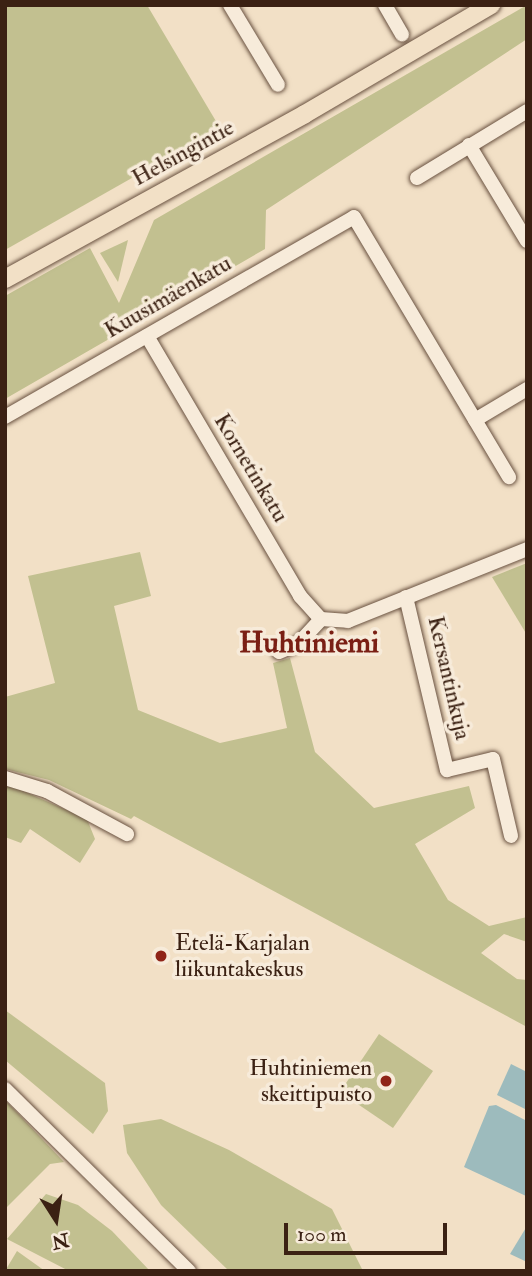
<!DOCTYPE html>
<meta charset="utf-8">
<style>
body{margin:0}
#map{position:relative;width:532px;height:1276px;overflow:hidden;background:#f2e0c6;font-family:"IM FELL Double Pica",serif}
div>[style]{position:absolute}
.green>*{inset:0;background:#c2c090}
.water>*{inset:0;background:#9dbbbd}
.roads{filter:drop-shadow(0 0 2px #695140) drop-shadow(0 0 2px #695140)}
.minor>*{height:14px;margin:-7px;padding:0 7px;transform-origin:7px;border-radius:7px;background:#f7ebda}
.major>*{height:18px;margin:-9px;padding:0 9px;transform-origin:9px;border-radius:9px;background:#f2e0c6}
.dots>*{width:19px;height:19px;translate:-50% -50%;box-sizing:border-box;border:4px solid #f7ebda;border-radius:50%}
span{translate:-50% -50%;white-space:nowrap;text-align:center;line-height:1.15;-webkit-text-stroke:7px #f7ebda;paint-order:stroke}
.street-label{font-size:23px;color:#3b2113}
.poi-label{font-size:23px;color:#3b2113}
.left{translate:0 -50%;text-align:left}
.right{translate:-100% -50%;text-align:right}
.district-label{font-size:30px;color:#7a1f14;font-weight:700}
.frame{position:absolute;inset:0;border:7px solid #3b2113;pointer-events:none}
.north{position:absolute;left:21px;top:1185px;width:70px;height:70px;-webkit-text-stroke:5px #f7ebda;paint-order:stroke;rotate:168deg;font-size:19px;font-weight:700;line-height:28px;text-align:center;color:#3b2113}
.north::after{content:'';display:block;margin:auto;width:24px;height:32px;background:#3b2113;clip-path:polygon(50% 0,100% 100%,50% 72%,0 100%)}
.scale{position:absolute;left:284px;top:1223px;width:163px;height:32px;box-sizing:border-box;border:4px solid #3b2113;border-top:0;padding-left:9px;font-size:21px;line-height:24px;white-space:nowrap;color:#3b2113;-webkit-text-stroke:5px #f7ebda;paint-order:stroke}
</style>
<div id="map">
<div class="green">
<div style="clip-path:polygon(5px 5px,147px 5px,220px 128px,5px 250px)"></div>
<div style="clip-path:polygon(527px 5px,527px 39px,266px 210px,265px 249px,5px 399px,5px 296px,90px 248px,119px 303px,154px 220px)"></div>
<div style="clip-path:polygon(128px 240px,118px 282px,100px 253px)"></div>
<div style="clip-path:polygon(140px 552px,151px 596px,114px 606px,138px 710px,220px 743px,287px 728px,273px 663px,290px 658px,315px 752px,374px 808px,469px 786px,475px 808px,415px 844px,448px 900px,489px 926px,527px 917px,527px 942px,504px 934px,481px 953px,517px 979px,527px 980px,527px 1027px,134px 816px,131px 819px,49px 780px,5px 769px,5px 697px,55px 683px,28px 576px)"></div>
<div style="clip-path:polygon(527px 563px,527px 635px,492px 577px)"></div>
<div style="clip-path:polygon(5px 783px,87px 819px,95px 839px,80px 863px,30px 829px,21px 843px,5px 837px)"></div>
<div style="clip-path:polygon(5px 1010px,105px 1083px,108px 1111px,93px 1134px,5px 1060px)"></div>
<div style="clip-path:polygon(379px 1034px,433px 1071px,393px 1128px,340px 1092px)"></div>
<div style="clip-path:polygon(5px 1100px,64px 1162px,50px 1164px,5px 1209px)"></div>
<div style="clip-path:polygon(161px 1119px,229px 1150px,332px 1209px,363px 1271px,229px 1271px,161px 1205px,127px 1153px,123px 1125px)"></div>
<div style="clip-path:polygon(46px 1194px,78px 1205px,112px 1231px,150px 1271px,69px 1271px,7px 1239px)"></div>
<div style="clip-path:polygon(17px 1251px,45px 1271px,5px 1271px)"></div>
</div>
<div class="water">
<div style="clip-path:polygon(511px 1064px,527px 1072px,527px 1110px,497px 1095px)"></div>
<div style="clip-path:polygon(496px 1105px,527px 1121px,526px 1196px,464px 1167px,489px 1106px)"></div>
<div style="clip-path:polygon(527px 1226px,527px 1262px,510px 1254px)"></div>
</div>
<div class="roads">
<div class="minor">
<div style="left:230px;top:5px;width:93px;rotate:59deg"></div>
<div style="left:385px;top:5px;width:34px;rotate:60deg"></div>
<div style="left:469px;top:145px;width:112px;rotate:58.9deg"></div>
<div style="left:417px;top:178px;width:129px;rotate:-31.3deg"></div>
<div style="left:147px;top:336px;width:302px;rotate:59.5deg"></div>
<div style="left:300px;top:596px;width:31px;rotate:48deg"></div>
<div style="left:321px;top:619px;width:27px;rotate:4deg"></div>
<div style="left:348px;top:621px;width:193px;rotate:-21.9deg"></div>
<div style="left:5px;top:417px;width:402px;rotate:-29.8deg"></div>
<div style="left:354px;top:217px;width:303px;rotate:59.2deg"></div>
<div style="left:475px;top:420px;width:61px;rotate:-30.8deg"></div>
<div style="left:406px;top:597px;width:178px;rotate:76.7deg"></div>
<div style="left:447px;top:770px;width:47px;rotate:-13.4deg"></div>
<div style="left:493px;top:759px;width:79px;rotate:76.8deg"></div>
<div style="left:279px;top:652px;width:21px;rotate:-23deg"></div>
<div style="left:298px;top:644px;width:34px;rotate:-47deg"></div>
<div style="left:5px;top:778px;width:44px;rotate:17.2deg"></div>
<div style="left:47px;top:791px;width:91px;rotate:28.3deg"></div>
<div style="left:5px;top:1089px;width:259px;rotate:44.7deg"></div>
</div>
<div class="major">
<div style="left:5px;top:279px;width:342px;rotate:-28.8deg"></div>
<div style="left:305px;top:114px;width:216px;rotate:-30.4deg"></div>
</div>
</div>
<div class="dots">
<div style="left:161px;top:956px;background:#8f2418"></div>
<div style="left:386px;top:1081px;background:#8f2418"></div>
</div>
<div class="street-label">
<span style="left:183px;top:153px;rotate:-29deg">Helsingintie</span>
<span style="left:168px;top:297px;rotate:-30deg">Kuusimäenkatu</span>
<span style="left:251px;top:468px;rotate:59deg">Kornetinkatu</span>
<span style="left:449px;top:678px;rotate:77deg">Kersantinkuja</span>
</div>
<div class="poi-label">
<span class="left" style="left:175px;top:956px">Etelä-Karjalan<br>liikuntakeskus</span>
<span class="right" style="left:372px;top:1081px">Huhtiniemen<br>skeittipuisto</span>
</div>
<div class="district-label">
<span style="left:309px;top:643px">Huhtiniemi</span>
</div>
<div class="frame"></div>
<div class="north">N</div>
<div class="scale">100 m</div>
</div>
